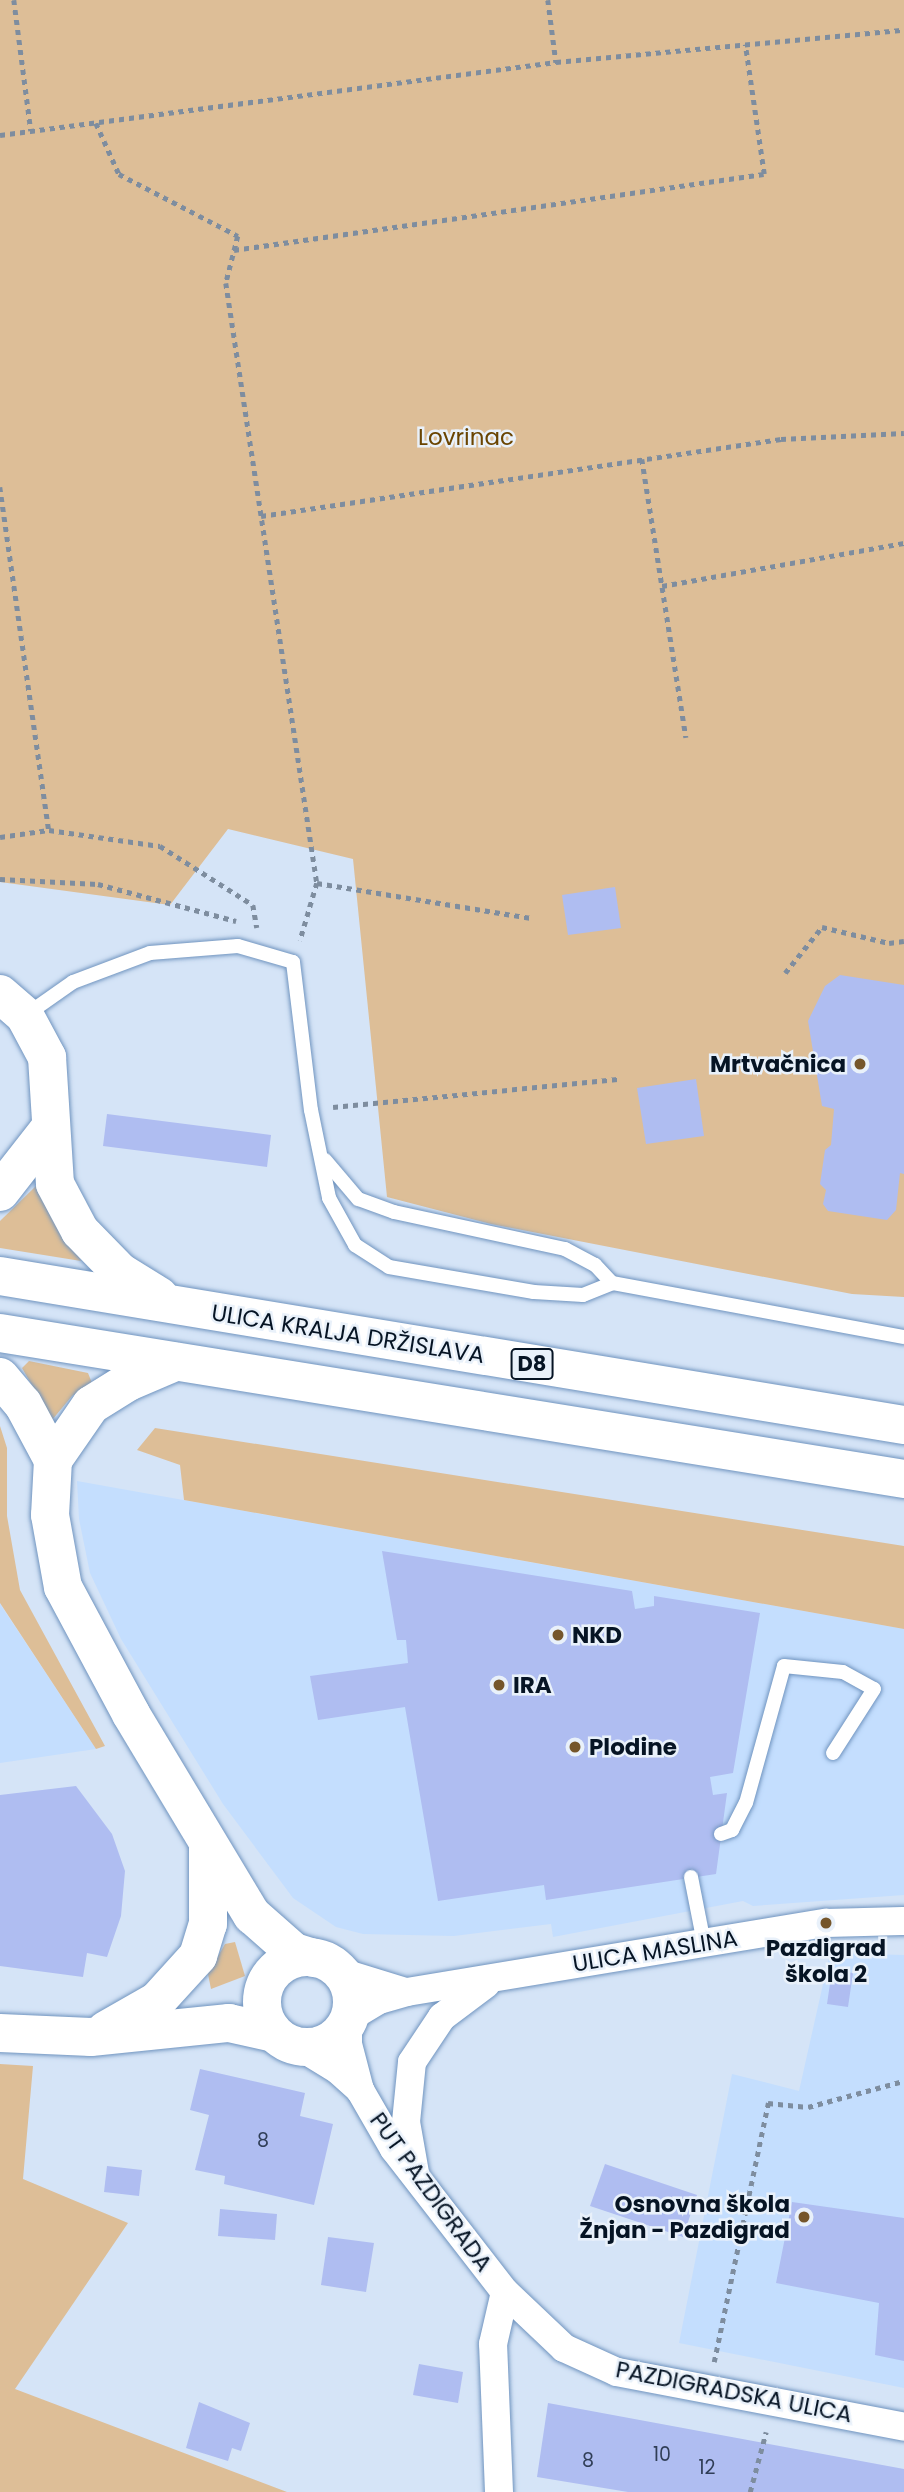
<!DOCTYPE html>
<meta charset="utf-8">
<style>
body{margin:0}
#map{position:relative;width:904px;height:2492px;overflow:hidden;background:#d5e4f7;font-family:Poppins,sans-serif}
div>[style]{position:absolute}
.built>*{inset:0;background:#c4defe}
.green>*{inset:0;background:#ddbe97}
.building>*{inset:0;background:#afbdf1}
.path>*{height:4.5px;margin-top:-2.25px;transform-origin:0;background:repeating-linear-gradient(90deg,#7e8d9f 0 5px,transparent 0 10px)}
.roads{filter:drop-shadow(0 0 2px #7094bf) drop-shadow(0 0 2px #7094bf)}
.lane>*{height:14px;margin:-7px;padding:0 7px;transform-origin:7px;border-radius:7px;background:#fff}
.street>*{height:28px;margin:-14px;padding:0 14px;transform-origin:14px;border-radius:14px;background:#fff}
.secondary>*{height:38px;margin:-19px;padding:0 19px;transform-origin:19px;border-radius:19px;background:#fff}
.secondary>.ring{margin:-19px;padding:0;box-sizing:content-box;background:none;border:38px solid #fff;border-radius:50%}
.highway>*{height:38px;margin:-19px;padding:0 19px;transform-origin:19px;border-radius:19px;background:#fff}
.dots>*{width:19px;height:19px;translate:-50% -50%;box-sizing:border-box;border:4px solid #e9f1fa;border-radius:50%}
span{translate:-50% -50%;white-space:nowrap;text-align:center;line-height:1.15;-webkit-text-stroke:5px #e9f1fa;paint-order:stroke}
.number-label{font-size:19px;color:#303e57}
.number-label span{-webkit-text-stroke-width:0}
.shield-label span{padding:2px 5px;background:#e9f1fa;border:2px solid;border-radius:5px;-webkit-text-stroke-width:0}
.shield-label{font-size:21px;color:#061424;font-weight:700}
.park-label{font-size:23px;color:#6a4401}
.poi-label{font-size:23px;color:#061424;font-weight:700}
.right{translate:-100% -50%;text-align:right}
.left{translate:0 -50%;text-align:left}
.street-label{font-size:23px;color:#061424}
</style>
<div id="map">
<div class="built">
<div style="clip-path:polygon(77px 1481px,904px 1629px,904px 1895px,753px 1906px,743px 1901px,553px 1937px,551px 1924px,454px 1936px,363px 1934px,336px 1927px,293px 1898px,223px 1804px,121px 1639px,90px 1573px,79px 1519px)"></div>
<div style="clip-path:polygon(0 1603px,2px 1607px,96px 1749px,0 1763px)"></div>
<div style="clip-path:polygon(830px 1953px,904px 1955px,904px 2388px,679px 2343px,732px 2074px,799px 2091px)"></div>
</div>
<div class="green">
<div style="clip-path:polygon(0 0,904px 0,904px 1297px,852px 1294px,707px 1266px,491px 1224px,387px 1197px,353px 859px,228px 829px,170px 905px,0 882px)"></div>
<div style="clip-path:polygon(37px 1185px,79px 1257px,81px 1261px,0 1248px,0 1221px)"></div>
<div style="clip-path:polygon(29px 1361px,88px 1373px,92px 1383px,72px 1396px,52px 1420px,22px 1368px)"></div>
<div style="clip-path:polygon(0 1426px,7px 1448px,7px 1516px,20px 1590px,105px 1746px,96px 1749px,0 1603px)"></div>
<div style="clip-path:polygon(155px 1428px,904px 1546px,904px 1629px,184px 1500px,180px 1465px,137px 1450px)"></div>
<div style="clip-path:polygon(235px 1942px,245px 1976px,211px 1989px,208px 1974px,225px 1944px)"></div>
<div style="clip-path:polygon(0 2064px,33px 2066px,23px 2179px,128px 2223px,15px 2389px,287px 2492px,0 2492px)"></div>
</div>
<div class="building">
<div style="clip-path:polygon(615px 887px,621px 928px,568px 935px,562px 895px)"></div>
<div style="clip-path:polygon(840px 975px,904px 985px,904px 1174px,900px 1173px,896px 1210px,887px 1220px,828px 1211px,823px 1204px,826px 1190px,820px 1184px,825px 1150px,831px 1145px,834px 1109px,822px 1106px,808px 1021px,825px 986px)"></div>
<div style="clip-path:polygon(696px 1079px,704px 1136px,646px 1144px,637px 1088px)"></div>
<div style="clip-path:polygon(107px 1114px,271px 1135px,267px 1167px,103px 1146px)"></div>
<div style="clip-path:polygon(382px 1551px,632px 1591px,635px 1609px,654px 1606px,654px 1596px,760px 1613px,733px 1773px,710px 1777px,713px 1795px,727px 1793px,716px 1874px,546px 1900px,544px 1885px,438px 1901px,405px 1707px,318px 1720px,310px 1676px,408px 1663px,406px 1640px,397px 1640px)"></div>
<div style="clip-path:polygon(76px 1786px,112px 1834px,125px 1871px,121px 1916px,107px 1957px,87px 1953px,83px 1977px,0 1966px,0 1795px)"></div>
<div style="clip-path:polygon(832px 1970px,853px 1973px,848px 2007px,827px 2004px)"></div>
<div style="clip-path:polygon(200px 2069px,305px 2093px,300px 2116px,333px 2124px,314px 2205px,224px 2184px,225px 2176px,195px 2170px,209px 2115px,190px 2110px)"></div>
<div style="clip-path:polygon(605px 2164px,697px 2195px,683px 2237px,590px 2206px)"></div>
<div style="clip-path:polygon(107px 2166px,142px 2170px,139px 2196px,104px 2192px)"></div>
<div style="clip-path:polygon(792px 2202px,904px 2218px,904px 2361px,875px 2355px,879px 2303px,776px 2283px)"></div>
<div style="clip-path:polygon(220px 2209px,277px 2214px,275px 2240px,218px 2236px)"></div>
<div style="clip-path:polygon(328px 2237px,374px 2243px,366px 2292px,321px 2285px)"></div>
<div style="clip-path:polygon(419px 2364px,463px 2372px,458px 2403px,413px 2395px)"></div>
<div style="clip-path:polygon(199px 2402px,250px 2423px,241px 2451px,232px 2448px,228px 2461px,186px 2448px)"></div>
<div style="clip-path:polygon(548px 2403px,904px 2469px,904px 2492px,628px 2492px,537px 2477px)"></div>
</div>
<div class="path">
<div style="left:14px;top:0;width:132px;rotate:82.6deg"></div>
<div style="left:548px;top:0;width:63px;rotate:82.6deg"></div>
<div style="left:96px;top:123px;width:56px;rotate:65.7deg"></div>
<div style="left:119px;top:174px;width:134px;rotate:27.5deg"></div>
<div style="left:238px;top:236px;width:49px;rotate:104.3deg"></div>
<div style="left:226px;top:283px;width:607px;rotate:81.38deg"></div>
<div style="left:317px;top:883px;width:60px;rotate:106.3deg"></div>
<div style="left:0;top:135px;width:561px;rotate:-7.48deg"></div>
<div style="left:556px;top:62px;width:349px;rotate:-5.3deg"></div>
<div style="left:234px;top:250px;width:535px;rotate:-8.16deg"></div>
<div style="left:764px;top:174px;width:131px;rotate:-98.3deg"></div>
<div style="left:642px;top:459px;width:282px;rotate:81deg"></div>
<div style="left:0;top:487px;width:346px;rotate:81.9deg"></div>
<div style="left:49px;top:830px;width:112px;rotate:8.2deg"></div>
<div style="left:160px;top:846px;width:110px;rotate:32.4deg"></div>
<div style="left:253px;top:905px;width:23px;rotate:80deg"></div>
<div style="left:261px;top:516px;width:526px;rotate:-8.42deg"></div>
<div style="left:781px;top:439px;width:123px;rotate:-2.8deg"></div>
<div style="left:662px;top:586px;width:246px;rotate:-10.1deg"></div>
<div style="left:0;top:837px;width:49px;rotate:-8.1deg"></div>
<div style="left:0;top:879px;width:98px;rotate:2.9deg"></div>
<div style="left:98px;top:884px;width:143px;rotate:15deg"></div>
<div style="left:317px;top:883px;width:217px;rotate:9.3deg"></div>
<div style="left:785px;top:973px;width:59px;rotate:-51.2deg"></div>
<div style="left:822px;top:927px;width:69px;rotate:13.4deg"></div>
<div style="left:889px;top:943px;width:15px;rotate:-8deg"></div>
<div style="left:333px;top:1107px;width:286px;rotate:-5.6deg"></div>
<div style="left:714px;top:2362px;width:265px;rotate:-78.2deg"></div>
<div style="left:768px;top:2103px;width:40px;rotate:5.7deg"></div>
<div style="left:808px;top:2107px;width:99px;rotate:-15.2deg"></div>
<div style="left:750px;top:2492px;width:62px;rotate:-75.1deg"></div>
</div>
<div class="roads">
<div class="lane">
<div style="left:26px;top:1015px;width:57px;rotate:-35.1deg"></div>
<div style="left:73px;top:982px;width:82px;rotate:-20.6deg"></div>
<div style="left:150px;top:953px;width:88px;rotate:-4.5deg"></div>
<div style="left:238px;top:946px;width:57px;rotate:16.2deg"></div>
<div style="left:293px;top:962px;width:149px;rotate:83.1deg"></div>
<div style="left:311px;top:1110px;width:90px;rotate:78.4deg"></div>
<div style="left:329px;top:1198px;width:54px;rotate:61deg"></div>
<div style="left:355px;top:1245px;width:40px;rotate:32.9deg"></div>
<div style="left:389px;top:1267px;width:147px;rotate:9.8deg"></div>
<div style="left:534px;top:1292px;width:49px;rotate:3.5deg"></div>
<div style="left:583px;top:1295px;width:31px;rotate:-22deg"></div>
<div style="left:612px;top:1283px;width:25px;rotate:-133deg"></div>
<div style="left:595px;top:1265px;width:34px;rotate:-152deg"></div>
<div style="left:565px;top:1249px;width:175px;rotate:-167.8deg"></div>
<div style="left:394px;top:1212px;width:38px;rotate:-160deg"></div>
<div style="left:358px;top:1199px;width:51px;rotate:-130.2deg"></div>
<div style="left:612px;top:1283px;width:297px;rotate:10.5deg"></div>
<div style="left:721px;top:1834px;width:12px;rotate:-20deg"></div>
<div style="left:732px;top:1830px;width:30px;rotate:-63deg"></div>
<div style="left:746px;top:1803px;width:142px;rotate:-74.5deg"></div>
<div style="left:784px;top:1666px;width:59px;rotate:5.8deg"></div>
<div style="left:843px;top:1672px;width:35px;rotate:29deg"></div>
<div style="left:874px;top:1689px;width:76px;rotate:122.6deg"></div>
<div style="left:691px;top:1877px;width:67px;rotate:78.9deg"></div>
</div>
<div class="street">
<div style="left:340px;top:1972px;width:68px;rotate:17.1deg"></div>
<div style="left:349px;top:2018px;width:35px;rotate:-31deg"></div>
<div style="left:379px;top:2000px;width:29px;rotate:-16deg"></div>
<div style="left:407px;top:1992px;width:425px;rotate:-9.4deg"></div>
<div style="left:826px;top:1923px;width:78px;rotate:-1.5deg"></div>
<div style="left:348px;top:2022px;width:22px;rotate:90deg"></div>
<div style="left:348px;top:2044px;width:48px;rotate:75.4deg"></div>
<div style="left:360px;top:2090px;width:68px;rotate:60deg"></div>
<div style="left:394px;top:2149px;width:181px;rotate:52.2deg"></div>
<div style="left:505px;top:2292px;width:81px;rotate:43.5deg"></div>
<div style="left:564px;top:2348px;width:58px;rotate:24.4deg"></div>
<div style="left:617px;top:2372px;width:292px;rotate:10.8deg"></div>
<div style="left:299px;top:2046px;width:46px;rotate:31.6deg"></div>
<div style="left:338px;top:2070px;width:30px;rotate:42deg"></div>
<div style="left:415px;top:2173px;width:52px;rotate:-100deg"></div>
<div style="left:406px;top:2122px;width:60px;rotate:-84.3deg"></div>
<div style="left:412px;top:2062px;width:54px;rotate:-56.3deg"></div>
<div style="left:442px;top:2017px;width:55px;rotate:-36.9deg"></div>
<div style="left:499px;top:2492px;width:148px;rotate:-92.3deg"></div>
<div style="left:493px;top:2344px;width:53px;rotate:-77deg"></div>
</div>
<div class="secondary">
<div style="left:0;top:994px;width:33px;rotate:41deg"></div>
<div style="left:131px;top:1714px;width:235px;rotate:59deg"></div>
<div style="left:252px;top:1915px;width:56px;rotate:41.4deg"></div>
<div style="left:294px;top:1952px;width:21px;rotate:17deg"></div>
<div class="ring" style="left:262px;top:1957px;width:52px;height:52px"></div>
<div style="left:106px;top:2030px;width:59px;rotate:-29.6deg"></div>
<div style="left:157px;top:2001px;width:61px;rotate:-47.7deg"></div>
<div style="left:198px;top:1956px;width:34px;rotate:-73deg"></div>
<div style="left:208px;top:1924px;width:76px;rotate:-90deg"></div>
<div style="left:0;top:2033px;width:91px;rotate:2.5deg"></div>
<div style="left:91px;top:2037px;width:139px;rotate:-5.8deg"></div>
<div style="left:229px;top:2023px;width:46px;rotate:12.5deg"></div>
</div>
<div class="highway">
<div style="left:25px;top:1016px;width:47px;rotate:61.8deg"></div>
<div style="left:47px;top:1057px;width:127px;rotate:86.4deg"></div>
<div style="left:55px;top:1184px;width:53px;rotate:62deg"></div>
<div style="left:80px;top:1231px;width:57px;rotate:45.7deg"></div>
<div style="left:120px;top:1272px;width:46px;rotate:31.6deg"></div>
<div style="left:0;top:1192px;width:81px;rotate:-52deg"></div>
<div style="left:0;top:1276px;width:916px;rotate:9.36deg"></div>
<div style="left:0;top:1333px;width:916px;rotate:9.17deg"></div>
<div style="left:0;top:1377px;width:35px;rotate:50deg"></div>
<div style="left:23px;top:1404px;width:64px;rotate:61.8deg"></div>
<div style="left:53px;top:1460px;width:55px;rotate:93.1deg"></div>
<div style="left:50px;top:1515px;width:73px;rotate:79.8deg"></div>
<div style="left:63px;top:1587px;width:144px;rotate:61.8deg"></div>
<div style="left:53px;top:1460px;width:67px;rotate:-55.4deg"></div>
<div style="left:91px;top:1405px;width:44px;rotate:-31.9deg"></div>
<div style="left:128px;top:1382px;width:51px;rotate:-23.1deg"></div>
</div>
</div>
<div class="dots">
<div style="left:860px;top:1064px;background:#75562b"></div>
<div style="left:558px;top:1635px;background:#75562b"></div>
<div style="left:499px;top:1685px;background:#75562b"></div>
<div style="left:575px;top:1747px;background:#75562b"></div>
<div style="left:826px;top:1923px;background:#75562b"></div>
<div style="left:804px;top:2217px;background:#75562b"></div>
</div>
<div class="number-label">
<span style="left:263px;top:2141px">8</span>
<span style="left:662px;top:2455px">10</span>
<span style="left:588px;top:2461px">8</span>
<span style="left:707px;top:2468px">12</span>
</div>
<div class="shield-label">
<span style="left:532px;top:1364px">D8</span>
</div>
<div class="park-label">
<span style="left:466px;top:437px">Lovrinac</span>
</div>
<div class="poi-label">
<span class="right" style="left:846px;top:1064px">Mrtvačnica</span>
<span class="left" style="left:572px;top:1635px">NKD</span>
<span class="left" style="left:513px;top:1685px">IRA</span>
<span class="left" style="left:589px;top:1747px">Plodine</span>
<span style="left:826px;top:1961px">Pazdigrad<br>škola 2</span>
<span class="right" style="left:790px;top:2217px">Osnovna škola<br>Žnjan - Pazdigrad</span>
</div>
<div class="street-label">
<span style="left:348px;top:1334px;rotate:9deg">ULICA KRALJA DRŽISLAVA</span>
<span style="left:655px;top:1951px;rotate:-9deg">ULICA MASLINA</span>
<span style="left:431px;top:2192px;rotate:54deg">PUT PAZDIGRADA</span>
<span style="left:734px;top:2392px;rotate:11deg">PAZDIGRADSKA ULICA</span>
</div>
</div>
